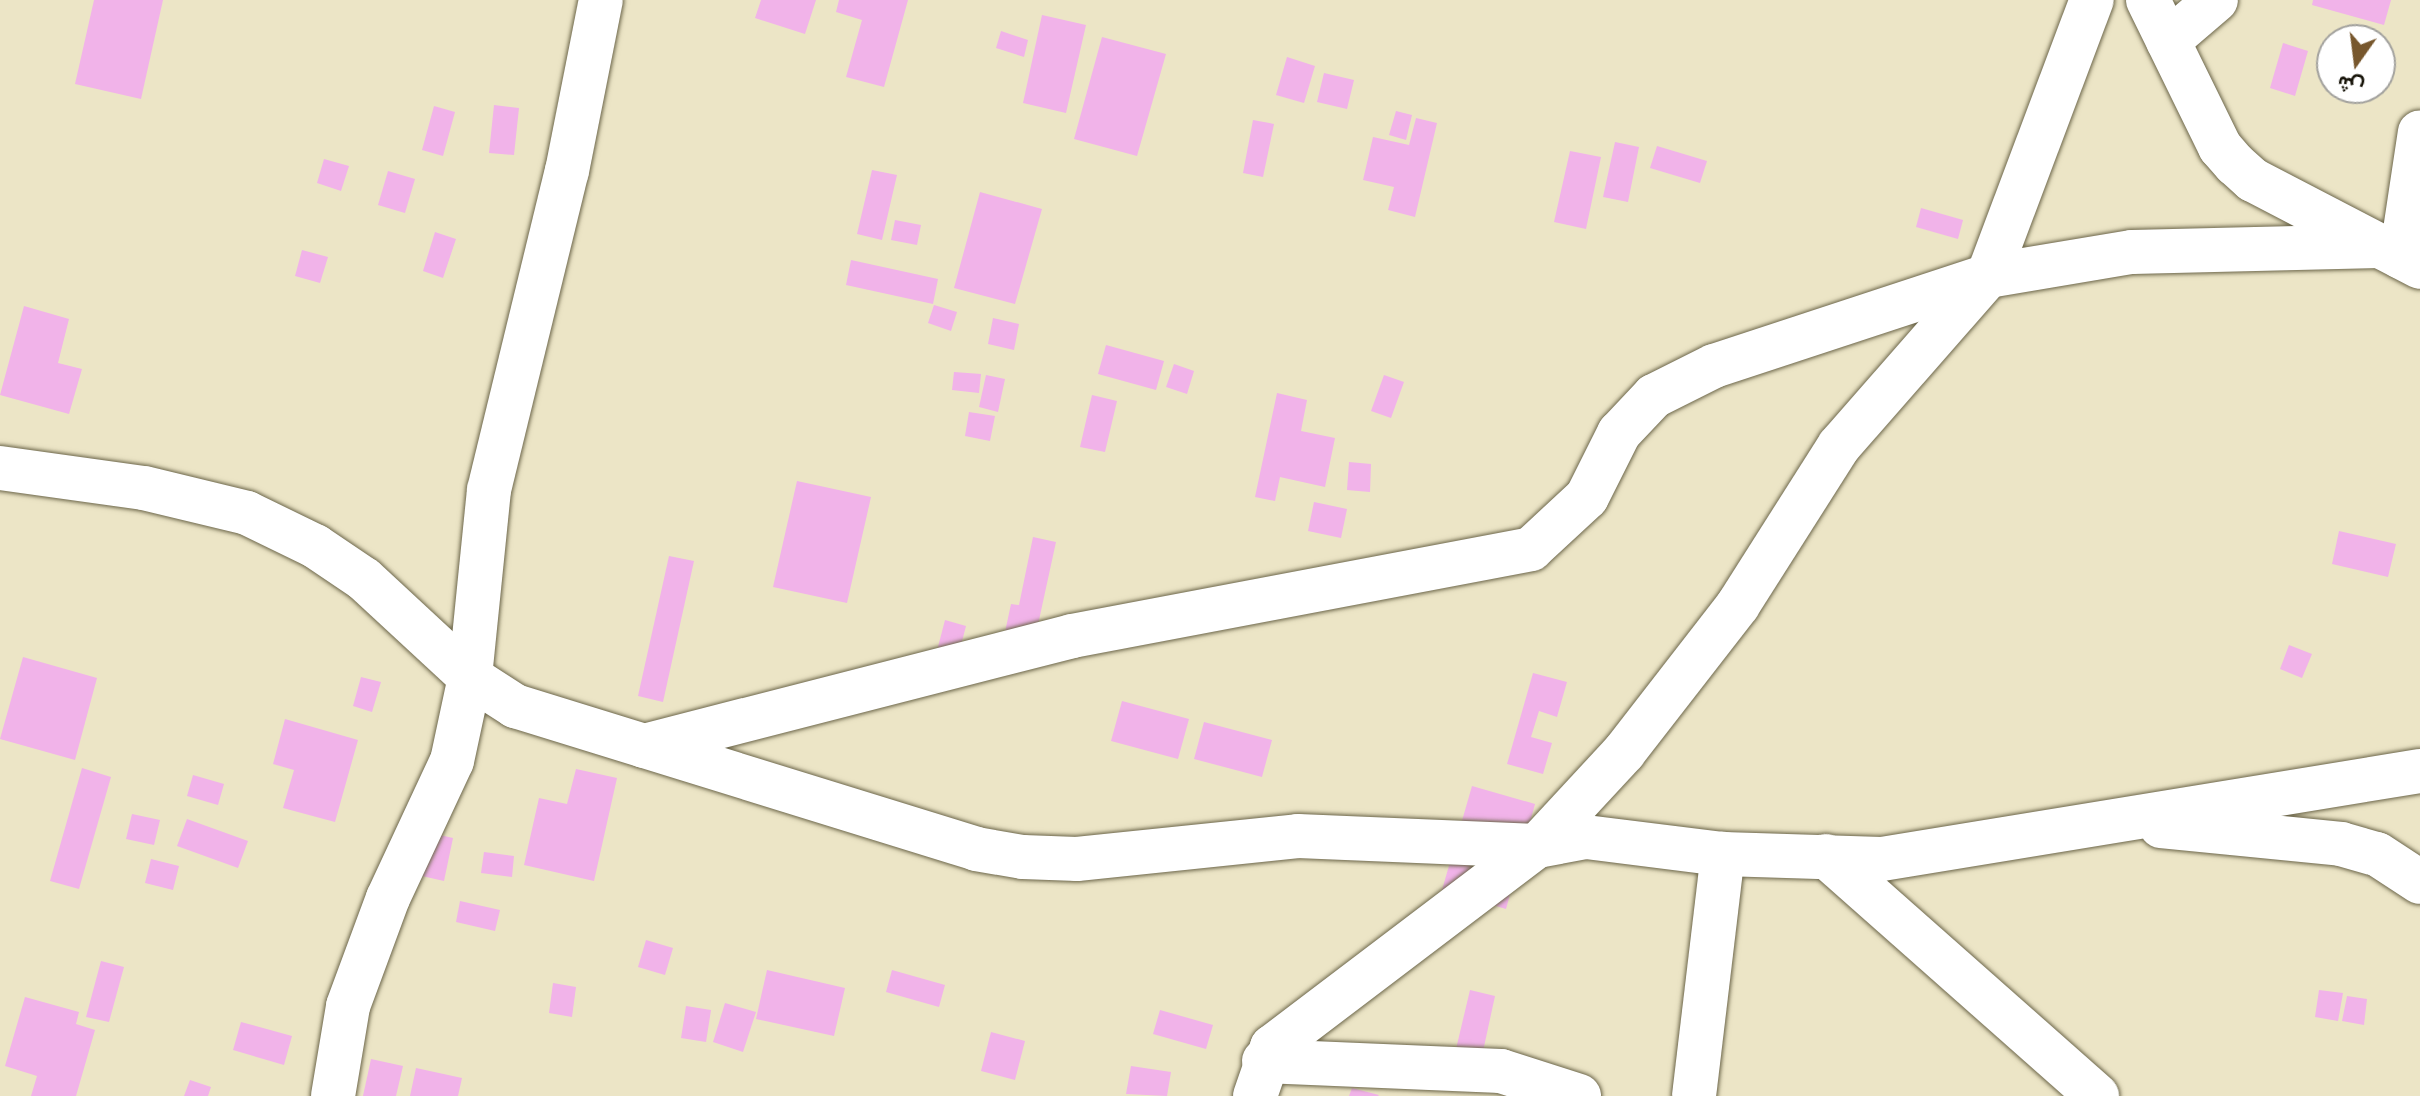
<!DOCTYPE html>
<meta charset="utf-8">
<style>
body{margin:0}
#map{position:relative;width:2420px;height:1096px;overflow:hidden;background:#ece5c6;font-family:"Zilla Slab",Vazirmatn,serif}
div>[style]{position:absolute}
.building>*{inset:0;background:#f1b3e9}
.roads{filter:drop-shadow(0 0 2px #6c664a) drop-shadow(0 0 2px #6c664a)}
.minor>*{height:44px;margin:-22px;padding:0 22px;transform-origin:22px;border-radius:22px;background:#fff}
span{translate:-50% -50%;white-space:nowrap;text-align:center;line-height:1.15;-webkit-text-stroke:7px #fff;paint-order:stroke}
.north{position:absolute;left:2316px;top:24px;width:80px;height:80px;box-sizing:border-box;background:#fff;border:2px solid #a2a19d;border-radius:50%;rotate:194deg;font-size:22px;font-weight:700;line-height:32px;text-align:center;color:#171409}
.north::after{content:'';display:block;margin:auto;width:28px;height:36px;background:#77572d;clip-path:polygon(50% 0,100% 100%,50% 72%,0 100%)}
</style>
<div id="map">
<div class="building">
<div style="clip-path:polygon(94px 0,163px 0,141px 99px,75px 84px)"></div>
<div style="clip-path:polygon(761px 0,816px 0,805px 34px,755px 18px)"></div>
<div style="clip-path:polygon(839px 0,908px 0,884px 87px,846px 77px,862px 20px,836px 12px)"></div>
<div style="clip-path:polygon(2313px 0,2391px 0,2384px 25px,2312px 5px)"></div>
<div style="clip-path:polygon(1042px 15px,1086px 25px,1066px 113px,1023px 103px)"></div>
<div style="clip-path:polygon(1001px 31px,1028px 40px,1024px 57px,996px 48px)"></div>
<div style="clip-path:polygon(1102px 37px,1166px 54px,1137px 156px,1074px 139px)"></div>
<div style="clip-path:polygon(2283px 43px,2308px 51px,2295px 96px,2270px 88px)"></div>
<div style="clip-path:polygon(1287px 57px,1315px 66px,1304px 103px,1276px 95px)"></div>
<div style="clip-path:polygon(1324px 73px,1354px 80px,1347px 109px,1317px 102px)"></div>
<div style="clip-path:polygon(494px 105px,519px 108px,514px 155px,489px 153px)"></div>
<div style="clip-path:polygon(434px 106px,455px 112px,443px 156px,422px 150px)"></div>
<div style="clip-path:polygon(1396px 111px,1412px 115px,1406px 140px,1389px 135px)"></div>
<div style="clip-path:polygon(1416px 118px,1437px 123px,1415px 217px,1388px 210px,1394px 187px,1363px 180px,1373px 137px,1409px 145px)"></div>
<div style="clip-path:polygon(1253px 120px,1274px 124px,1263px 177px,1243px 173px)"></div>
<div style="clip-path:polygon(1615px 142px,1639px 147px,1628px 202px,1603px 197px)"></div>
<div style="clip-path:polygon(1657px 146px,1707px 161px,1700px 183px,1650px 168px)"></div>
<div style="clip-path:polygon(1570px 151px,1601px 157px,1586px 229px,1554px 222px)"></div>
<div style="clip-path:polygon(324px 159px,349px 166px,341px 191px,317px 183px)"></div>
<div style="clip-path:polygon(872px 170px,897px 175px,882px 240px,857px 234px)"></div>
<div style="clip-path:polygon(388px 171px,415px 179px,405px 213px,378px 205px)"></div>
<div style="clip-path:polygon(980px 192px,1042px 209px,1015px 304px,954px 288px)"></div>
<div style="clip-path:polygon(1921px 208px,1963px 220px,1958px 239px,1916px 227px)"></div>
<div style="clip-path:polygon(895px 220px,921px 225px,917px 245px,891px 240px)"></div>
<div style="clip-path:polygon(435px 232px,456px 239px,443px 278px,423px 271px)"></div>
<div style="clip-path:polygon(302px 250px,328px 257px,320px 283px,295px 276px)"></div>
<div style="clip-path:polygon(851px 260px,938px 279px,933px 304px,846px 285px)"></div>
<div style="clip-path:polygon(934px 305px,957px 312px,951px 331px,928px 323px)"></div>
<div style="clip-path:polygon(24px 306px,69px 319px,58px 363px,82px 369px,69px 414px,0 395px)"></div>
<div style="clip-path:polygon(993px 318px,1019px 324px,1014px 350px,988px 344px)"></div>
<div style="clip-path:polygon(1106px 345px,1164px 361px,1156px 390px,1098px 374px)"></div>
<div style="clip-path:polygon(1174px 364px,1194px 371px,1187px 394px,1166px 387px)"></div>
<div style="clip-path:polygon(954px 372px,981px 374px,979px 393px,952px 390px)"></div>
<div style="clip-path:polygon(986px 375px,1005px 379px,998px 412px,979px 407px)"></div>
<div style="clip-path:polygon(1384px 375px,1404px 382px,1391px 418px,1371px 411px)"></div>
<div style="clip-path:polygon(1277px 393px,1307px 400px,1301px 431px,1335px 438px,1325px 487px,1280px 477px,1275px 501px,1255px 497px)"></div>
<div style="clip-path:polygon(1092px 395px,1117px 401px,1105px 452px,1080px 447px)"></div>
<div style="clip-path:polygon(969px 412px,995px 416px,990px 441px,965px 436px)"></div>
<div style="clip-path:polygon(1349px 462px,1371px 464px,1370px 492px,1347px 490px)"></div>
<div style="clip-path:polygon(797px 481px,871px 497px,847px 603px,773px 587px)"></div>
<div style="clip-path:polygon(1314px 502px,1347px 509px,1341px 538px,1308px 531px)"></div>
<div style="clip-path:polygon(2339px 531px,2396px 544px,2388px 577px,2332px 564px)"></div>
<div style="clip-path:polygon(1033px 537px,1056px 542px,1029px 666px,999px 660px,1011px 604px,1019px 605px)"></div>
<div style="clip-path:polygon(669px 556px,694px 561px,663px 702px,638px 696px)"></div>
<div style="clip-path:polygon(945px 620px,966px 626px,954px 672px,933px 666px)"></div>
<div style="clip-path:polygon(2289px 645px,2312px 654px,2302px 678px,2280px 669px)"></div>
<div style="clip-path:polygon(23px 657px,97px 678px,75px 760px,0 739px)"></div>
<div style="clip-path:polygon(1533px 673px,1567px 682px,1557px 717px,1539px 711px,1531px 737px,1552px 743px,1543px 774px,1507px 764px)"></div>
<div style="clip-path:polygon(361px 677px,381px 682px,372px 712px,353px 706px)"></div>
<div style="clip-path:polygon(1122px 701px,1189px 719px,1178px 759px,1111px 741px)"></div>
<div style="clip-path:polygon(285px 719px,358px 740px,335px 822px,283px 808px,294px 770px,273px 764px)"></div>
<div style="clip-path:polygon(1204px 722px,1272px 740px,1262px 777px,1194px 759px)"></div>
<div style="clip-path:polygon(82px 768px,111px 777px,79px 889px,50px 881px)"></div>
<div style="clip-path:polygon(576px 769px,617px 778px,594px 881px,524px 865px,539px 798px,567px 804px)"></div>
<div style="clip-path:polygon(193px 775px,224px 784px,218px 805px,187px 796px)"></div>
<div style="clip-path:polygon(1472px 786px,1535px 804px,1506px 909px,1442px 890px)"></div>
<div style="clip-path:polygon(132px 814px,160px 820px,154px 845px,126px 839px)"></div>
<div style="clip-path:polygon(187px 819px,248px 841px,238px 868px,177px 846px)"></div>
<div style="clip-path:polygon(431px 833px,453px 838px,444px 881px,422px 876px)"></div>
<div style="clip-path:polygon(484px 852px,514px 856px,512px 877px,481px 873px)"></div>
<div style="clip-path:polygon(151px 859px,179px 866px,173px 890px,145px 883px)"></div>
<div style="clip-path:polygon(460px 901px,500px 910px,495px 931px,456px 922px)"></div>
<div style="clip-path:polygon(646px 940px,673px 948px,665px 975px,638px 967px)"></div>
<div style="clip-path:polygon(101px 961px,124px 967px,109px 1022px,86px 1017px)"></div>
<div style="clip-path:polygon(767px 970px,845px 988px,834px 1036px,756px 1019px)"></div>
<div style="clip-path:polygon(892px 970px,945px 985px,939px 1007px,886px 992px)"></div>
<div style="clip-path:polygon(553px 983px,576px 987px,572px 1017px,549px 1013px)"></div>
<div style="clip-path:polygon(1470px 990px,1495px 996px,1482px 1056px,1456px 1049px)"></div>
<div style="clip-path:polygon(2319px 990px,2343px 993px,2338px 1021px,2315px 1017px)"></div>
<div style="clip-path:polygon(2347px 996px,2367px 999px,2364px 1025px,2342px 1021px)"></div>
<div style="clip-path:polygon(25px 997px,79px 1012px,76px 1024px,95px 1030px,76px 1096px,31px 1096px,37px 1076px,5px 1066px)"></div>
<div style="clip-path:polygon(725px 1003px,756px 1012px,743px 1052px,713px 1042px)"></div>
<div style="clip-path:polygon(686px 1006px,711px 1010px,706px 1042px,681px 1038px)"></div>
<div style="clip-path:polygon(1160px 1010px,1213px 1025px,1206px 1049px,1153px 1034px)"></div>
<div style="clip-path:polygon(241px 1022px,292px 1036px,284px 1065px,233px 1050px)"></div>
<div style="clip-path:polygon(991px 1032px,1025px 1041px,1015px 1080px,981px 1071px)"></div>
<div style="clip-path:polygon(371px 1059px,403px 1066px,396px 1096px,363px 1096px)"></div>
<div style="clip-path:polygon(1131px 1066px,1171px 1072px,1167px 1096px,1126px 1094px)"></div>
<div style="clip-path:polygon(416px 1068px,462px 1078px,458px 1096px,410px 1096px)"></div>
<div style="clip-path:polygon(190px 1080px,211px 1087px,208px 1096px,184px 1096px)"></div>
<div style="clip-path:polygon(1352px 1088px,1379px 1095px,1378px 1096px,1349px 1096px)"></div>
</div>
<div class="roads">
<div class="minor">
<div style="left:2148px;top:0;width:164px;rotate:63.9deg"></div>
<div style="left:2220px;top:147px;width:23px;rotate:49deg"></div>
<div style="left:2235px;top:164px;width:24px;rotate:42deg"></div>
<div style="left:2253px;top:180px;width:188px;rotate:27.5deg"></div>
<div style="left:2168px;top:41px;width:63px;rotate:-40.5deg"></div>
<div style="left:2401px;top:257px;width:126px;rotate:-81.4deg"></div>
<div style="left:0;top:468px;width:145px;rotate:7.9deg"></div>
<div style="left:144px;top:488px;width:106px;rotate:13.6deg"></div>
<div style="left:247px;top:513px;width:76px;rotate:25.9deg"></div>
<div style="left:315px;top:546px;width:59px;rotate:34deg"></div>
<div style="left:364px;top:579px;width:144px;rotate:42.8deg"></div>
<div style="left:470px;top:677px;width:54px;rotate:32.8deg"></div>
<div style="left:515px;top:706px;width:483px;rotate:17.2deg"></div>
<div style="left:976px;top:849px;width:48px;rotate:9.7deg"></div>
<div style="left:1023px;top:857px;width:54px;rotate:2.1deg"></div>
<div style="left:1077px;top:859px;width:222px;rotate:-5.9deg"></div>
<div style="left:1298px;top:836px;width:239px;rotate:2.4deg"></div>
<div style="left:1537px;top:846px;width:50px;rotate:-10.4deg"></div>
<div style="left:1586px;top:837px;width:138px;rotate:7.1deg"></div>
<div style="left:1723px;top:854px;width:159px;rotate:1.8deg"></div>
<div style="left:1882px;top:859px;width:545px;rotate:-9.29deg"></div>
<div style="left:644px;top:746px;width:442px;rotate:-14.4deg"></div>
<div style="left:1072px;top:636px;width:467px;rotate:-10.7deg"></div>
<div style="left:1531px;top:549px;width:76px;rotate:-42.9deg"></div>
<div style="left:1587px;top:497px;width:72px;rotate:-63.4deg"></div>
<div style="left:1619px;top:433px;width:51px;rotate:-46.6deg"></div>
<div style="left:1654px;top:396px;width:67px;rotate:-26.6deg"></div>
<div style="left:1714px;top:366px;width:288px;rotate:-18.2deg"></div>
<div style="left:1988px;top:276px;width:146px;rotate:-9.5deg"></div>
<div style="left:2132px;top:252px;width:247px;rotate:-1.4deg"></div>
<div style="left:2161px;top:826px;width:181px;rotate:5.7deg"></div>
<div style="left:2341px;top:844px;width:37px;rotate:16deg"></div>
<div style="left:2377px;top:854px;width:51px;rotate:33.1deg"></div>
<div style="left:1826px;top:856px;width:362px;rotate:41.5deg"></div>
<div style="left:1264px;top:1061px;width:237px;rotate:2.4deg"></div>
<div style="left:1501px;top:1071px;width:82px;rotate:17.8deg"></div>
<div style="left:333px;top:1096px;width:91px;rotate:-80.5deg"></div>
<div style="left:348px;top:1006px;width:115px;rotate:-69.7deg"></div>
<div style="left:388px;top:898px;width:151px;rotate:-65deg"></div>
<div style="left:452px;top:761px;width:86px;rotate:-77.9deg"></div>
<div style="left:470px;top:677px;width:188px;rotate:-84.2deg"></div>
<div style="left:489px;top:490px;width:328px;rotate:-76.3deg"></div>
<div style="left:567px;top:171px;width:174px;rotate:-78.8deg"></div>
<div style="left:1255px;top:1096px;width:52px;rotate:-70.9deg"></div>
<div style="left:1272px;top:1047px;width:333px;rotate:-37.2deg"></div>
<div style="left:1537px;top:846px;width:128px;rotate:-47.2deg"></div>
<div style="left:1624px;top:752px;width:186px;rotate:-52.2deg"></div>
<div style="left:1738px;top:605px;width:188px;rotate:-57.6deg"></div>
<div style="left:1839px;top:446px;width:226px;rotate:-48.8deg"></div>
<div style="left:1988px;top:276px;width:295px;rotate:-69.4deg"></div>
<div style="left:1694px;top:1096px;width:244px;rotate:-83.2deg"></div>
</div>
</div>
<div class="north">ش</div>
</div>
